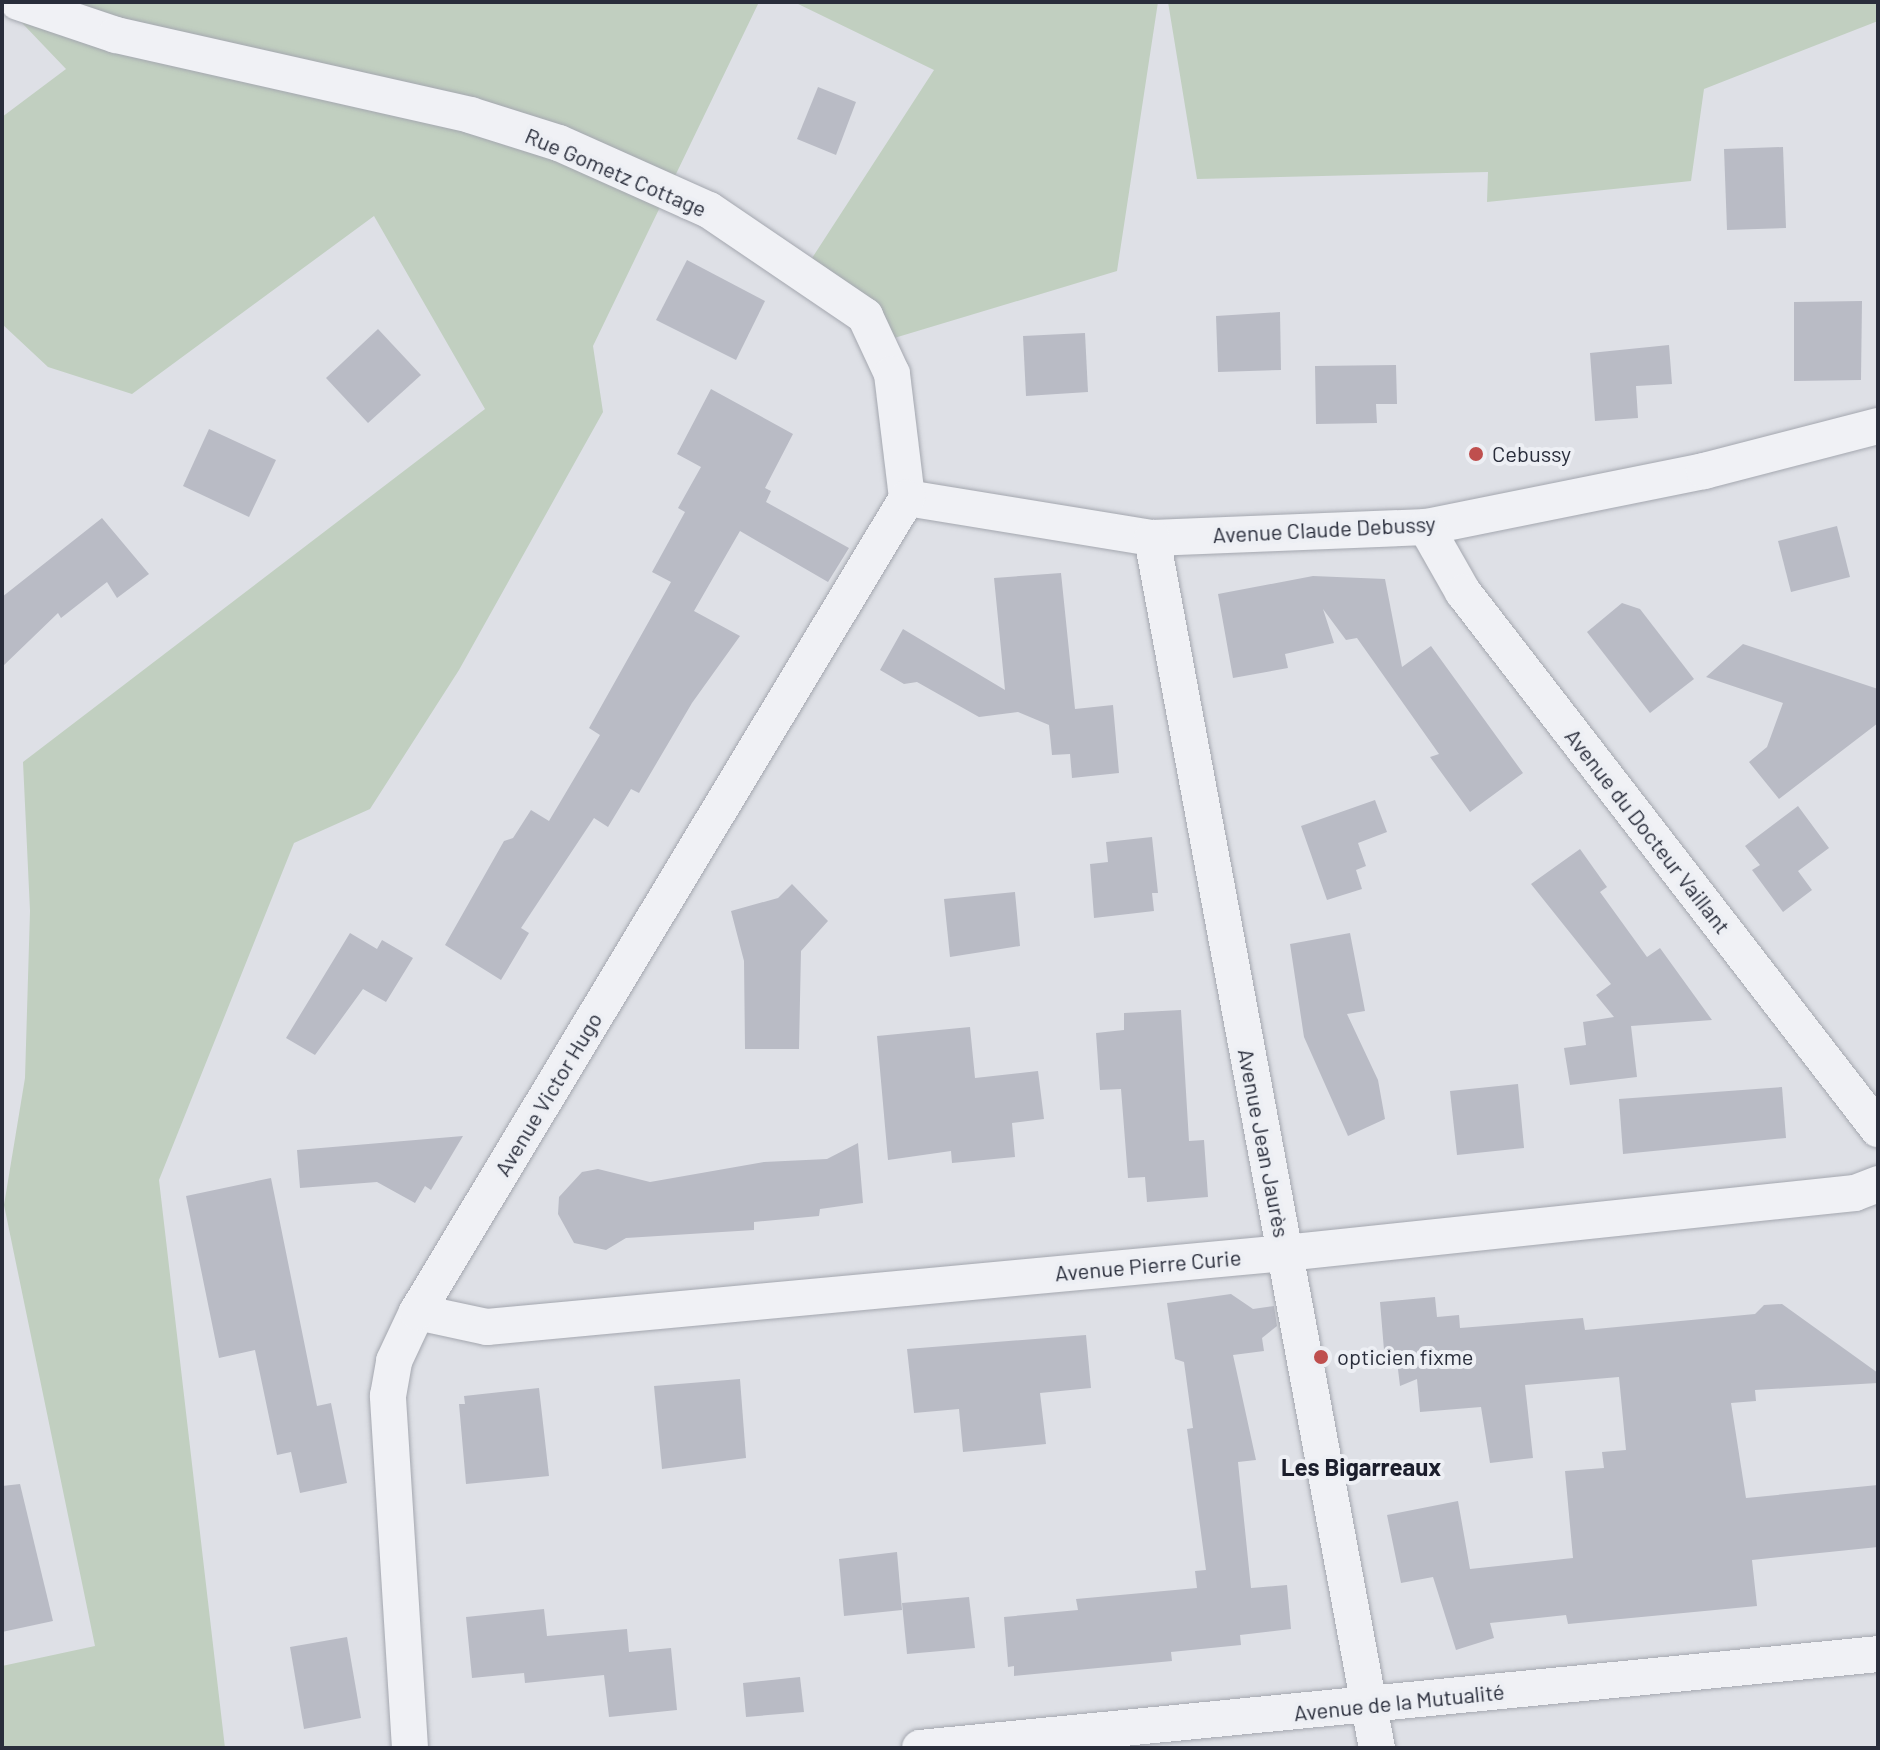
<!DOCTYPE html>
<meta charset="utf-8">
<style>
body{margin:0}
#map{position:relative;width:1880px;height:1750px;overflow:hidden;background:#dee0e6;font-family:Barlow,sans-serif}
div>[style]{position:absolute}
.green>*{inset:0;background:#c1cfc0}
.building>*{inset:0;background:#b9bbc5}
.roads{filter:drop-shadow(0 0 2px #a4a7af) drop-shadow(0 0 2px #a4a7af)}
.minor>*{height:36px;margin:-18px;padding:0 18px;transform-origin:18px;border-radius:18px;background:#f0f1f5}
.dots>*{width:22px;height:22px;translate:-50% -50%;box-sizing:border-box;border:4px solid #edeff4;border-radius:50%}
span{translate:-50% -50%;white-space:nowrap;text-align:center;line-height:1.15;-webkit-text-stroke:8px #edeff4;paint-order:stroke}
.street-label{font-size:22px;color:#292d3b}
.poi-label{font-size:22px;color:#292d3b}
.left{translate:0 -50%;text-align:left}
.neighbourhood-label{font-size:24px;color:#1b1e2c;font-weight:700}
.frame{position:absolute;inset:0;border:4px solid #292d3b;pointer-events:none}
</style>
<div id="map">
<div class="green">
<div style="clip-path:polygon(2px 2px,759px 2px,593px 346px,603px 412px,459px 670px,370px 809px,294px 843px,159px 1180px,225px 1748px,2px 1748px,2px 1666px,95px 1646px,4px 1205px,25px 1078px,30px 911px,23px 762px,485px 409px,374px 216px,132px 394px,48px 367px,2px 324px,2px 117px,66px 69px)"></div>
<div style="clip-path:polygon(794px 2px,1158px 2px,1117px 271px,881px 342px,803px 272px,934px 70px)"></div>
<div style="clip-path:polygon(1168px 2px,1878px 2px,1878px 21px,1704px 89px,1691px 181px,1487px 202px,1488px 172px,1197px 179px)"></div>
</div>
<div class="building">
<div style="clip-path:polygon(818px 87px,856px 102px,836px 155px,797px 139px)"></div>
<div style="clip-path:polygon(1783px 147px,1786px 228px,1727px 230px,1724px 149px)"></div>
<div style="clip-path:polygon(687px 260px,765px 301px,736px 360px,656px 320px)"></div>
<div style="clip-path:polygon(1862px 301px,1861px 380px,1794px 381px,1794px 302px)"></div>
<div style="clip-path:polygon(1280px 312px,1281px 370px,1218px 372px,1216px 316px)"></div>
<div style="clip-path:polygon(378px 329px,421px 375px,368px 423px,326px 378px)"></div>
<div style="clip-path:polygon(1085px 333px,1088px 392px,1026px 396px,1023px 336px)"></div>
<div style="clip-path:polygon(1669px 345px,1672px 384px,1636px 386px,1638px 418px,1595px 421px,1590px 353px)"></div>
<div style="clip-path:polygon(1396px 365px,1397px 404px,1376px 404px,1377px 423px,1316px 424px,1315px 366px)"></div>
<div style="clip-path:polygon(711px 389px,793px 434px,765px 488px,771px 491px,766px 502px,849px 548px,828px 582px,740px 531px,694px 611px,740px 636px,692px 703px,639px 793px,631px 789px,608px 827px,594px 818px,521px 928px,529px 933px,501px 980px,445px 945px,504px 841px,513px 838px,531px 810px,549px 821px,600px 735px,589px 728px,671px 582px,652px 572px,685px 512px,678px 508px,701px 467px,677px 454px)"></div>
<div style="clip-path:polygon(209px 429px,276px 460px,249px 517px,183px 486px)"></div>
<div style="clip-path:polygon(102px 518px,149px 574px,117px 598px,107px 582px,61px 618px,58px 613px,2px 667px,2px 597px)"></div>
<div style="clip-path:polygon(1837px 526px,1850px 577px,1791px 592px,1778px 541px)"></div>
<div style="clip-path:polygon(1061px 573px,1075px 709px,1113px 705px,1119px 773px,1072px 778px,1070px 754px,1052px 755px,1049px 725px,1018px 712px,979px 717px,917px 682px,904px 684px,880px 670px,903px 629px,1005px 690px,994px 578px)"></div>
<div style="clip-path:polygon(1313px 576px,1385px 579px,1402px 667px,1431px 646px,1523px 773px,1470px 812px,1430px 757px,1439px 754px,1357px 638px,1346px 640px,1323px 609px,1334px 643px,1285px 654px,1288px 668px,1233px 678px,1218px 594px)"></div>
<div style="clip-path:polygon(1622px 603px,1640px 609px,1694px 679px,1650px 713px,1587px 632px)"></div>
<div style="clip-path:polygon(1743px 644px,1878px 689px,1878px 723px,1779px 799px,1749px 762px,1767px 747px,1783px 703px,1706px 677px)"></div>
<div style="clip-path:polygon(1375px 800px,1387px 832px,1358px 843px,1366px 866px,1356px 870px,1362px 889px,1327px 900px,1301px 826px)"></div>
<div style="clip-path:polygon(1798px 806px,1829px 848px,1798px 871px,1812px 890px,1783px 912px,1752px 870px,1760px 865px,1745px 846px)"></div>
<div style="clip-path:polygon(1152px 837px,1158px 893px,1152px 893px,1154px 911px,1094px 918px,1090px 864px,1108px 862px,1106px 842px)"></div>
<div style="clip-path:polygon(1580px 849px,1607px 887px,1600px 892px,1647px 957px,1660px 948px,1712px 1020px,1631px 1026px,1637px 1077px,1570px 1085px,1564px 1048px,1586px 1045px,1583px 1022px,1614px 1017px,1596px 995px,1611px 984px,1531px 884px)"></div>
<div style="clip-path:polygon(792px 884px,828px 921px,801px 951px,799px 1049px,745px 1049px,744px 961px,731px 911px,778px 898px)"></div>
<div style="clip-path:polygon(1015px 892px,1020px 946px,950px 957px,944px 899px)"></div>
<div style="clip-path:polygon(350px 933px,377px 949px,382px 940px,413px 958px,386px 1002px,363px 989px,315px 1055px,286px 1038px)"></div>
<div style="clip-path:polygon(1350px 933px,1365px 1011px,1347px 1014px,1378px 1080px,1385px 1119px,1348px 1136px,1304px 1037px,1290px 944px)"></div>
<div style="clip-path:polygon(1181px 1010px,1189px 1141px,1204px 1140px,1208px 1197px,1147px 1202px,1145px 1177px,1128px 1178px,1121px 1089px,1100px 1090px,1096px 1033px,1124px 1030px,1124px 1013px)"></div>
<div style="clip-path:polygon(970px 1027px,975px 1078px,1038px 1071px,1044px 1119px,1012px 1123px,1015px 1157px,952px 1163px,951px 1151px,888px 1160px,877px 1036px)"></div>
<div style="clip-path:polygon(1518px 1084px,1524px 1148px,1457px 1155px,1450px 1091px)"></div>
<div style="clip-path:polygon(1782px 1087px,1786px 1138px,1623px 1154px,1619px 1099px)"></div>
<div style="clip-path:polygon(463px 1136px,431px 1190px,425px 1186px,415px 1203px,377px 1182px,300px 1188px,297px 1150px)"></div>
<div style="clip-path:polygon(858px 1143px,863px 1203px,820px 1209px,819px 1216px,754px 1222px,754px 1230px,626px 1238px,606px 1250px,574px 1243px,558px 1214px,559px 1197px,582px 1172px,598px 1169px,650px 1182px,764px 1162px,827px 1159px)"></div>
<div style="clip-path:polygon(271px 1178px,317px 1406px,331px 1403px,347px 1483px,300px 1493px,291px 1452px,277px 1455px,255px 1350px,219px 1358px,186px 1196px)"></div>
<div style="clip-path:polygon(1231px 1294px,1253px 1309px,1274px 1306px,1277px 1326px,1262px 1338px,1264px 1351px,1233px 1355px,1256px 1460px,1238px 1462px,1251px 1588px,1287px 1585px,1291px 1629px,1240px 1635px,1241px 1645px,1171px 1652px,1172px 1661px,1014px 1676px,1014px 1666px,1008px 1667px,1004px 1617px,1078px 1610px,1076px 1599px,1197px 1588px,1195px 1571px,1206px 1570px,1187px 1429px,1193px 1428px,1184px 1362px,1175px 1359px,1167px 1303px)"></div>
<div style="clip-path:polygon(1435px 1297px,1437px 1317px,1459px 1315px,1460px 1328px,1583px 1318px,1585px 1330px,1755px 1314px,1764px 1305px,1782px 1304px,1878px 1373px,1878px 1383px,1755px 1390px,1756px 1401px,1731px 1403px,1746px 1498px,1878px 1485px,1878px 1547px,1752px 1560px,1757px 1606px,1568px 1624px,1566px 1615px,1490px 1623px,1494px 1638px,1456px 1650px,1433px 1577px,1401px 1583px,1387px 1515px,1458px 1501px,1470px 1569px,1573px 1558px,1565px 1471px,1604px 1468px,1602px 1452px,1626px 1450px,1619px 1377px,1525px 1385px,1533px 1458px,1490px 1463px,1481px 1407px,1420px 1412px,1417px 1379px,1400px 1386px,1397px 1361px,1385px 1362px,1380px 1302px)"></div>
<div style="clip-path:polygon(1086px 1335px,1091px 1388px,1040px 1393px,1046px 1444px,963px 1452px,959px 1409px,914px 1413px,907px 1349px)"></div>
<div style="clip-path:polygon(740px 1379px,746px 1458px,662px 1469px,654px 1386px)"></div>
<div style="clip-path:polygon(539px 1388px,549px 1476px,466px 1484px,459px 1404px,465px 1404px,464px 1396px)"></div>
<div style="clip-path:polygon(20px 1484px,53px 1621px,2px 1632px,2px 1486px)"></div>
<div style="clip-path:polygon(897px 1552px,902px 1610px,844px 1616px,839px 1559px)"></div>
<div style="clip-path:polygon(969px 1597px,975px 1648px,907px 1654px,902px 1603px)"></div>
<div style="clip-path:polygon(544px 1609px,547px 1636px,627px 1629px,629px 1652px,671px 1648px,677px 1710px,609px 1717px,604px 1675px,525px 1683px,524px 1673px,472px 1678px,466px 1617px)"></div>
<div style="clip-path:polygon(347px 1637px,361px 1718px,304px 1729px,290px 1647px)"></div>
<div style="clip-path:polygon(800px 1677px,804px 1712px,746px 1717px,743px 1683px)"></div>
</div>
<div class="roads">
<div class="minor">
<div style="left:18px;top:2px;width:103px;rotate:18.6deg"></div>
<div style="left:116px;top:35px;width:363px;rotate:12.7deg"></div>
<div style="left:470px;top:115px;width:93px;rotate:17.5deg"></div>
<div style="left:559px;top:143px;width:164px;rotate:24.1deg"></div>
<div style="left:709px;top:210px;width:189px;rotate:34.2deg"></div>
<div style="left:865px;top:316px;width:64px;rotate:65deg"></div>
<div style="left:892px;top:374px;width:125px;rotate:83.1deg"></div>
<div style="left:907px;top:498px;width:248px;rotate:9.3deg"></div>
<div style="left:1152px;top:538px;width:274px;rotate:-2.3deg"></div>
<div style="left:1426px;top:527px;width:284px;rotate:-11.4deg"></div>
<div style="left:1704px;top:471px;width:180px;rotate:-14.5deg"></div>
<div style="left:1426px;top:527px;width:75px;rotate:60.4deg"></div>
<div style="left:1463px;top:592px;width:679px;rotate:52.3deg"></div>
<div style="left:1152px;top:538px;width:1231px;rotate:79.47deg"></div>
<div style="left:417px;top:1312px;width:72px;rotate:12.1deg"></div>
<div style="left:487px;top:1327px;width:801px;rotate:-5.3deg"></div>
<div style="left:1285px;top:1253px;width:573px;rotate:-6.01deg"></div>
<div style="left:1855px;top:1193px;width:25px;rotate:-21deg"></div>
<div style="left:410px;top:1748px;width:353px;rotate:-93.6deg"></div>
<div style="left:388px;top:1396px;width:36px;rotate:-80deg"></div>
<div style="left:394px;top:1361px;width:54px;rotate:-64.9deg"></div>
<div style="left:417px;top:1312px;width:950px;rotate:-58.95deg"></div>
<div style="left:920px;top:1748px;width:963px;rotate:-5.6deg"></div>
</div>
</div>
<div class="dots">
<div style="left:1476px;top:454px;background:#bf4f4e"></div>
<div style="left:1321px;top:1357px;background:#bf4f4e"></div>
</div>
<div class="street-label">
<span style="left:616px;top:172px;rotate:23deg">Rue Gometz Cottage</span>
<span style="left:1324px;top:529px;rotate:-3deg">Avenue Claude Debussy</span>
<span style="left:1648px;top:831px;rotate:52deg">Avenue du Docteur Vaillant</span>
<span style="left:548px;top:1094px;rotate:-59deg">Avenue Victor Hugo</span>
<span style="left:1264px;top:1143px;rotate:79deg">Avenue Jean Jaurès</span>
<span style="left:1148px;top:1265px;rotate:-5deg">Avenue Pierre Curie</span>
<span style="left:1399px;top:1702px;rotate:-6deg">Avenue de la Mutualité</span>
</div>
<div class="poi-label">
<span class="left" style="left:1492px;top:454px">Cebussy</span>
<span class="left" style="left:1337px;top:1357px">opticien fixme</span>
</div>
<div class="neighbourhood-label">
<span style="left:1361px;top:1467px">Les Bigarreaux</span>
</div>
<div class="frame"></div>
</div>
